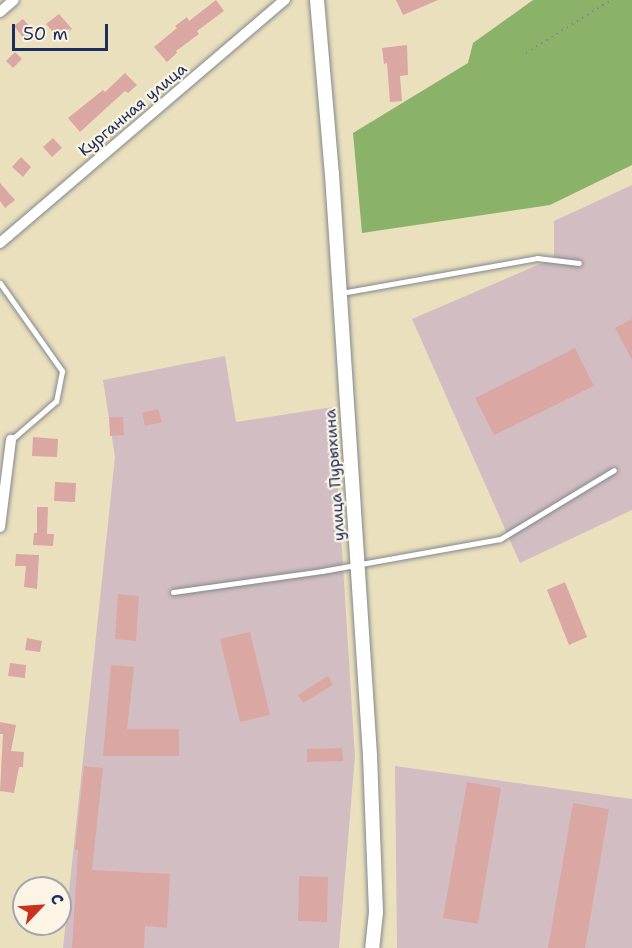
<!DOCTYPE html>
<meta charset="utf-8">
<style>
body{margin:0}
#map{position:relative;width:632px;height:948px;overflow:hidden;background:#ebe0bd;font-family:"Shantell Sans",sans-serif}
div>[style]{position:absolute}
.industrial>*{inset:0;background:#d2bec2}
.forest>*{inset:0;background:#8ab268}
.building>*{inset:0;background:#dba7a3}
.path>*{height:2px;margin-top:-1px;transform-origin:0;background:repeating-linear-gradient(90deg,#83888e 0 1.5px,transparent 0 6px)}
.roads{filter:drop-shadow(0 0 2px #83888e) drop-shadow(0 0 2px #83888e)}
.lane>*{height:5px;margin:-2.5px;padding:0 2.5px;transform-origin:2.5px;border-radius:2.5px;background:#fff}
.street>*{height:10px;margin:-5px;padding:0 5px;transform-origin:5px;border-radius:5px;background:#fff}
.secondary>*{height:14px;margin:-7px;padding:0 7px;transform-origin:7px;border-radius:7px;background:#fff}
span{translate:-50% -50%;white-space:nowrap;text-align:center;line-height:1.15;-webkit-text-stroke:4.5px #fcf5e5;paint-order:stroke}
.street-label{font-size:16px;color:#1b2f5e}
.north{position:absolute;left:12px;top:876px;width:60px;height:60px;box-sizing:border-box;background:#fcf5e5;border:2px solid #a2a6af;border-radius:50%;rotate:65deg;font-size:16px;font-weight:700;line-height:24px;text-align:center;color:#1b2f5e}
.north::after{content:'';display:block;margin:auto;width:21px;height:27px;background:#c8321e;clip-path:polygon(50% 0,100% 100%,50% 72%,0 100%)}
.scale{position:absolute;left:12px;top:24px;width:96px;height:27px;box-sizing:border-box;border:3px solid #1b2f5e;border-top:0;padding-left:8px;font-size:18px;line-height:21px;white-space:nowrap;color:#1b2f5e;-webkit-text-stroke:4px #fcf5e5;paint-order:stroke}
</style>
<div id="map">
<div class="industrial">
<div style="clip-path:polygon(632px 185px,632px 510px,520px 563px,412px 319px,554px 258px,554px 221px)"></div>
<div style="clip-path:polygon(225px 356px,236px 422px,333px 407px,355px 756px,339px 948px,63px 948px,115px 457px,103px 380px)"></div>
<div style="clip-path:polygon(395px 766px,632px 799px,632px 948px,397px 948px)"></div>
</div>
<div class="forest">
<div style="clip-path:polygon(533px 0,632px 0,632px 165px,550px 205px,362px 233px,353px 133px,468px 63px,473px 43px)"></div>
</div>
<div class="building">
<div style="clip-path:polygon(216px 0,224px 11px,197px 31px,199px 34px,176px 51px,177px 53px,167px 62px,154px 47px,177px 28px,175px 26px,187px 17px,189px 21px)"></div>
<div style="clip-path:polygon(396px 0,438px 0,403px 15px)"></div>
<div style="clip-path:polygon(59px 14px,72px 29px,59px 39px,46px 24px)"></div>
<div style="clip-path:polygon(23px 19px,35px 33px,26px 41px,14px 26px)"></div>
<div style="clip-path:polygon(407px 45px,408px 75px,400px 76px,402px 101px,390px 102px,387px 63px,384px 64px,382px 48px)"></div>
<div style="clip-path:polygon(15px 52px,22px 59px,13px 68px,6px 61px)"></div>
<div style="clip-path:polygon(125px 73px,137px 85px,128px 93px,125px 91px,80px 132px,68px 118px,103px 90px,105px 92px)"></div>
<div style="clip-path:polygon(53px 138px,62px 148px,52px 157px,43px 147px)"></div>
<div style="clip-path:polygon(21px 157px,31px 167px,23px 177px,12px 167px)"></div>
<div style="clip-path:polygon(0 183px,15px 200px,5px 208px,0 201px)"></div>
<div style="clip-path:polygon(632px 319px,632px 360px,615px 328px)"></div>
<div style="clip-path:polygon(575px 348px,594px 386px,494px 435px,475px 398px)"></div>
<div style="clip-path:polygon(158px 409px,162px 422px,145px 426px,142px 413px)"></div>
<div style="clip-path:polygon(109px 417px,123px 417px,124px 435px,110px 436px)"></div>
<div style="clip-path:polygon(33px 437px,58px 439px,57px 457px,32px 456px)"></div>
<div style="clip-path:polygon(55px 482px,76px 483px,75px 502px,54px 501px)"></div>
<div style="clip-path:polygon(37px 507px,48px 507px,47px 534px,54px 534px,53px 546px,33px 545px,34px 533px,37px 533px)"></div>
<div style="clip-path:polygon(16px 554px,39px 555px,37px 589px,24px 587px,26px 566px,15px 566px)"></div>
<div style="clip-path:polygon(565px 582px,587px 637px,569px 645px,547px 590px)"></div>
<div style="clip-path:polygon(118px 594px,139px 596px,136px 641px,115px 639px)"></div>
<div style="clip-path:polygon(250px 632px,270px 715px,240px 722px,220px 639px)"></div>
<div style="clip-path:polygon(27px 638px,42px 641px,40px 652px,25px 650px)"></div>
<div style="clip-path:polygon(10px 663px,26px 665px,25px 678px,8px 676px)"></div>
<div style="clip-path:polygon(111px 665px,134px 667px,127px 729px,179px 729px,179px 756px,103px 756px)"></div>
<div style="clip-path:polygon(328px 676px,333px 685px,303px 703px,298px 695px)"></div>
<div style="clip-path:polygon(0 722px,16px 725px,11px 751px,24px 752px,23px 767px,19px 767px,14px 793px,0 791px,3px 734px,0 734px)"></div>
<div style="clip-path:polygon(342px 748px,343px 761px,307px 762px,307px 749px)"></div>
<div style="clip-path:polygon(84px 766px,103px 768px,92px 870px,170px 874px,167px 928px,145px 926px,144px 948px,72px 948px,78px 850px,75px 850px)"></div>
<div style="clip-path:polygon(467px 782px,501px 788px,478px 924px,443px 918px)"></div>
<div style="clip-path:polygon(573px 803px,609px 809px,585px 948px,548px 948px)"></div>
<div style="clip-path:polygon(299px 876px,328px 877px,327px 922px,298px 921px)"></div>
</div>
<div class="path">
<div style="left:526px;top:53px;width:100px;rotate:-31.9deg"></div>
</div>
<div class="roads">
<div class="lane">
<div style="left:0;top:283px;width:108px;rotate:54.8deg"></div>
<div style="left:62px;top:371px;width:31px;rotate:101deg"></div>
<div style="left:56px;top:401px;width:60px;rotate:139.1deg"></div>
<div style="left:341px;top:293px;width:199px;rotate:-10.1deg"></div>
<div style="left:537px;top:258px;width:42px;rotate:6.8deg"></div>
<div style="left:173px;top:592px;width:150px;rotate:-8deg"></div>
<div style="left:322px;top:571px;width:181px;rotate:-10.2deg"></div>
<div style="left:500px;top:539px;width:133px;rotate:-31.2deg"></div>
</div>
<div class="street">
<div style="left:0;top:12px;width:18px;rotate:-41deg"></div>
<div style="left:0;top:243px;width:375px;rotate:-40.5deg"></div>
<div style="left:0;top:527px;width:88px;rotate:-82.8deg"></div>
</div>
<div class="secondary">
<div style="left:317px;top:0;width:175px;rotate:85.1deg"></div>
<div style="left:332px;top:174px;width:583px;rotate:86.26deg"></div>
<div style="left:370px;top:756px;width:156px;rotate:87.8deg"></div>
<div style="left:376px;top:912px;width:36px;rotate:96deg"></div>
</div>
</div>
<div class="street-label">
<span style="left:133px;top:110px;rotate:-40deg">Курганная улица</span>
<span style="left:335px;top:475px;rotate:-94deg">улица Пурыхина</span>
</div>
<div class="north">С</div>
<div class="scale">50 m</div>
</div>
